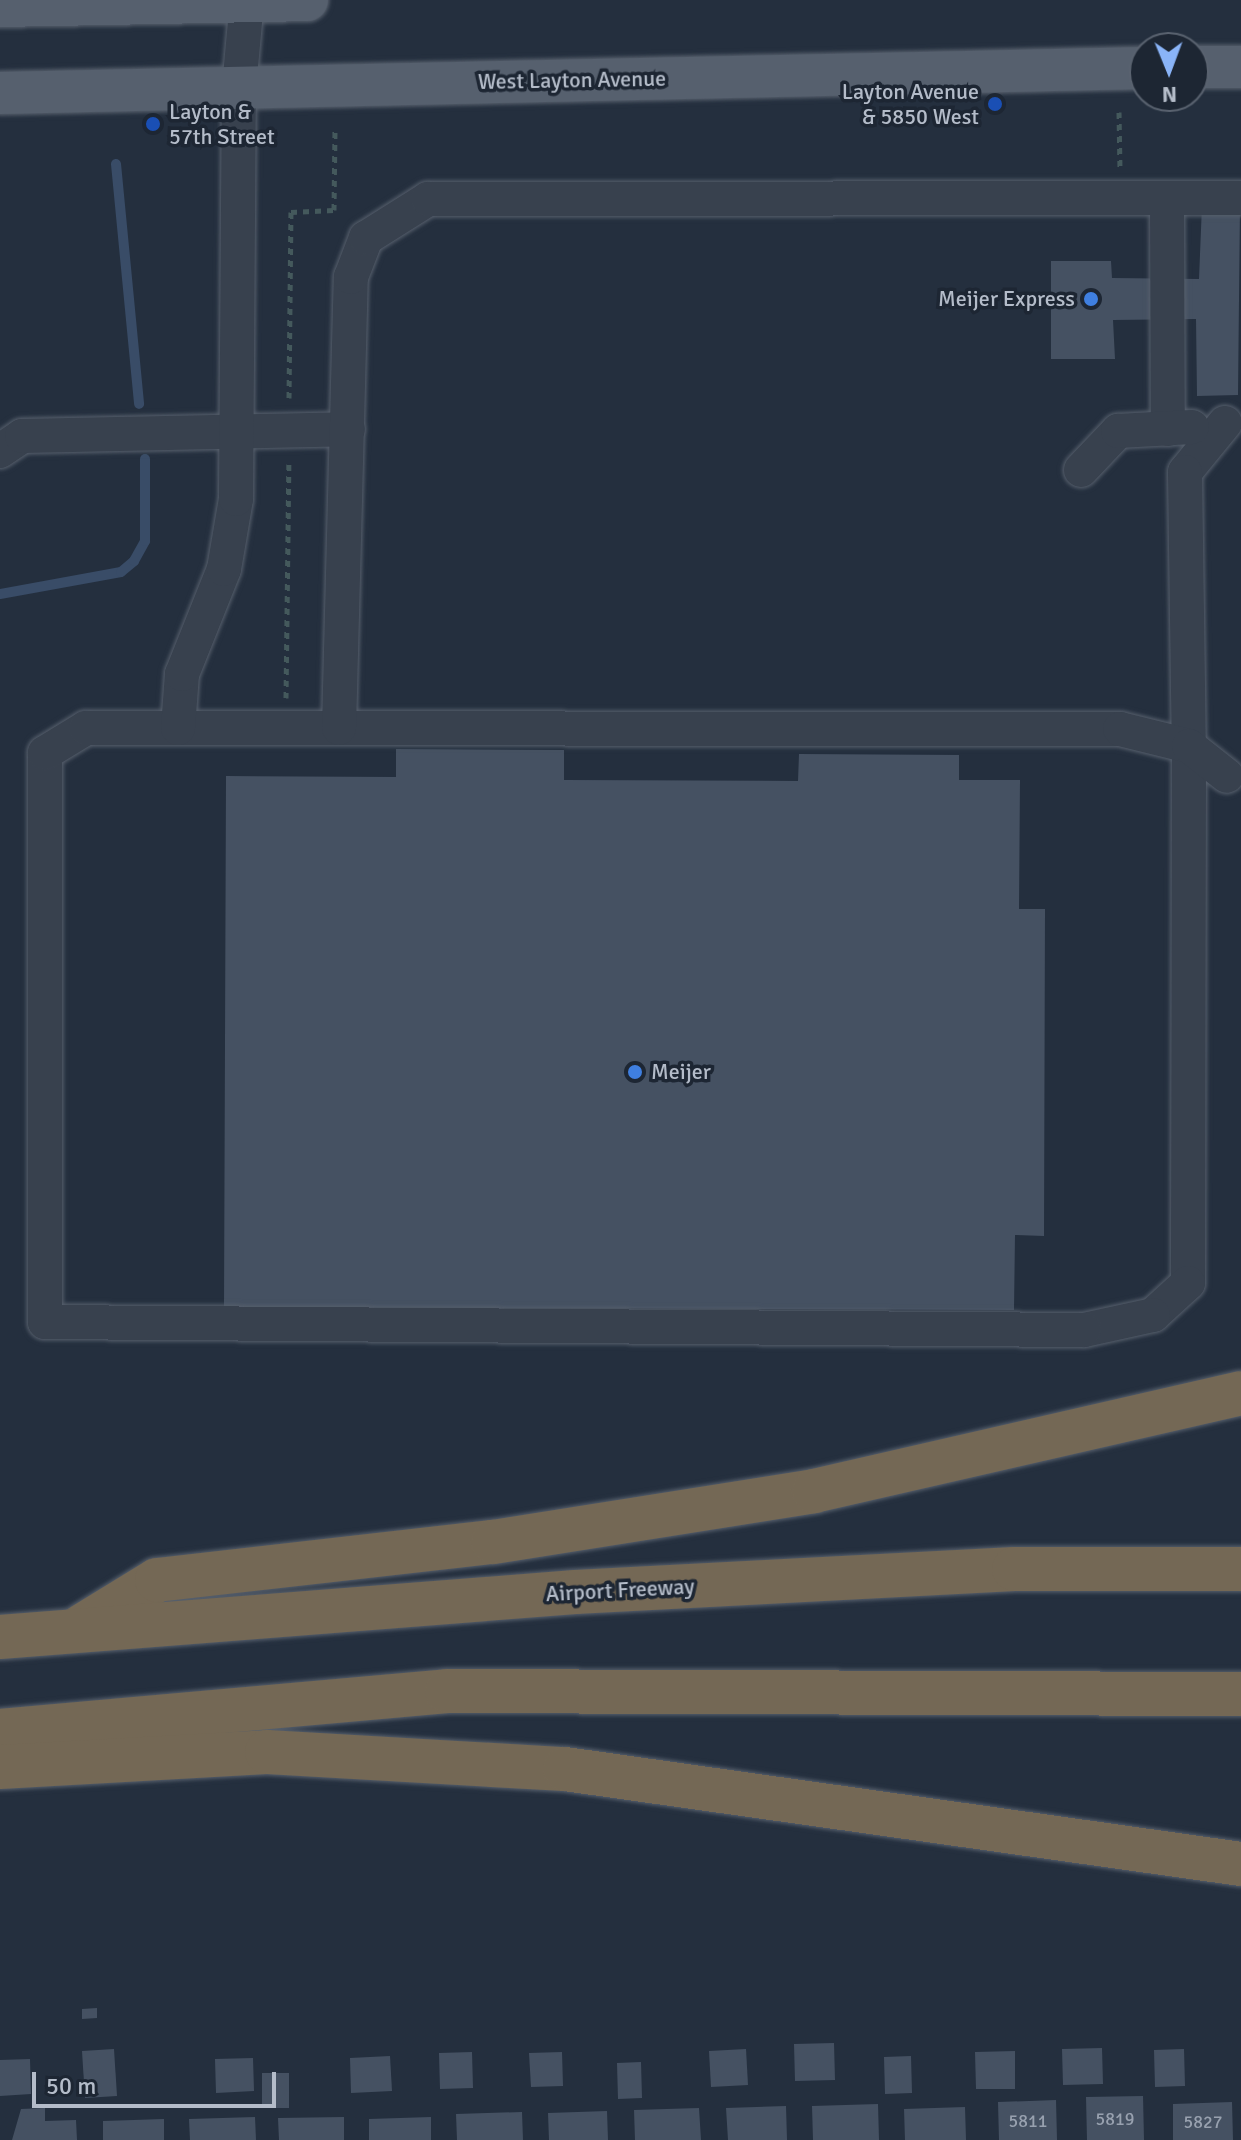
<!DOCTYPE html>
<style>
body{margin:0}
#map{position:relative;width:1241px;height:2140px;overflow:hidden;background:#242f3e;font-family:Signika,sans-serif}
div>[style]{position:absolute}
.stream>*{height:10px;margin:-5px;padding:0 5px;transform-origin:5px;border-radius:5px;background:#394c67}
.building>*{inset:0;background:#455162}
.path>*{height:5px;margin-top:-2.5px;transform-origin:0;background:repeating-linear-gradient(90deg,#44595c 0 6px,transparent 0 12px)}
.roads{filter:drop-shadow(0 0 2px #565f6c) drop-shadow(0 0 2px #565f6c)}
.minor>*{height:34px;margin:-17px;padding:0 17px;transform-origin:17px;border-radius:17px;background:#38414e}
.major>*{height:42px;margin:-21px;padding:0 21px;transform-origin:21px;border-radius:21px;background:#56606e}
.highway>*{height:44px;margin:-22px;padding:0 22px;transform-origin:22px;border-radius:22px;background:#746855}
.dots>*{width:22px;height:22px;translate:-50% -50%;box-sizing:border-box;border:4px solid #1d2633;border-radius:50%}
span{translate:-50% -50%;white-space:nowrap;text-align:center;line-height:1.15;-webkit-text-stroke:7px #1d2633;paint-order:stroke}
.number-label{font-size:18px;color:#98a1af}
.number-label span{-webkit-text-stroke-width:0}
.street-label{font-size:22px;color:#b4bcc9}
.poi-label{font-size:22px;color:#b4bcc9}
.right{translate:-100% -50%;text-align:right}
.left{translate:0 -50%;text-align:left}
.north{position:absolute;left:1129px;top:32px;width:80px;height:80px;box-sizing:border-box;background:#1d2633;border:2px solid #59626f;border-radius:50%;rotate:179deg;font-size:22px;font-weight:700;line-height:32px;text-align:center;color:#b4bcc9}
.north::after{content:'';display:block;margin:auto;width:28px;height:36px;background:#8ab4f8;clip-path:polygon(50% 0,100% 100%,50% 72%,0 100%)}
.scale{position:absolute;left:32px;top:2072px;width:244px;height:36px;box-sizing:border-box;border:4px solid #b4bcc9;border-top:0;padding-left:10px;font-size:24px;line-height:28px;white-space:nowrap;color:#b4bcc9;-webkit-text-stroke:6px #1d2633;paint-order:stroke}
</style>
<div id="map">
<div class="stream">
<div style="left:116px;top:164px;width:241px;rotate:84.5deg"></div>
<div style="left:0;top:594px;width:123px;rotate:-10.3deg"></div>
<div style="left:121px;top:572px;width:17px;rotate:-40deg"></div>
<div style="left:134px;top:561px;width:23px;rotate:-61deg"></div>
<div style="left:145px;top:541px;width:82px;rotate:-90deg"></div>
</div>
<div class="building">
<div style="clip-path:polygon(1202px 205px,1240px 205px,1238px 395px,1197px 396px,1196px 319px,1113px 320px,1115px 359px,1051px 359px,1051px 261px,1111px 261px,1112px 278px,1199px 279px)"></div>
<div style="clip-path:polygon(396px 749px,564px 750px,564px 780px,798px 781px,799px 754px,959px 755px,959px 780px,1020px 780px,1019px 909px,1045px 909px,1044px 1236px,1015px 1235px,1014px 1310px,224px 1307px,226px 776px,396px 777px)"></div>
<div style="clip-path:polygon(97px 2008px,97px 2018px,82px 2019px,82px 2009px)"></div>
<div style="clip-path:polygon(834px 2043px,835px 2080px,795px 2081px,794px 2044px)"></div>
<div style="clip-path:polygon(1102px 2048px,1103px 2084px,1063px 2085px,1062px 2049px)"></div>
<div style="clip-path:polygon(114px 2049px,117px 2096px,85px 2098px,82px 2051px)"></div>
<div style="clip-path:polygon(746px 2049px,748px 2085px,711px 2087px,709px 2051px)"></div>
<div style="clip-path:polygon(1184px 2049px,1185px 2086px,1155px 2087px,1154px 2050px)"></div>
<div style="clip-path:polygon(1015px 2051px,1015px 2089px,976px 2089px,975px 2052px)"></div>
<div style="clip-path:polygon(472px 2052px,473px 2088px,440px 2089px,439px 2053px)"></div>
<div style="clip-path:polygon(562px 2052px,563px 2086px,531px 2087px,529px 2053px)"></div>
<div style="clip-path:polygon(390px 2056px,392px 2091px,351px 2093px,350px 2058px)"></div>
<div style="clip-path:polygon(911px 2056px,912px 2093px,885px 2094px,884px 2057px)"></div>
<div style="clip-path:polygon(253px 2058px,254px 2091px,216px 2093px,215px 2059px)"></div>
<div style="clip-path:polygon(30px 2059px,31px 2094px,0 2096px,0 2060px)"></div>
<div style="clip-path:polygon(641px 2062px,642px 2098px,618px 2099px,617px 2063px)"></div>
<div style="clip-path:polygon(262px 2073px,289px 2073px,289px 2108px,262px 2108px)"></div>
<div style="clip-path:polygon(1143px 2096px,1144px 2140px,1087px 2140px,1086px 2097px)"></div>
<div style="clip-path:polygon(1056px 2100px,1057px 2140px,999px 2140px,998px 2102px)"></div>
<div style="clip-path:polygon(1232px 2102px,1233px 2140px,1173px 2140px,1173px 2104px)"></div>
<div style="clip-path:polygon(878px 2104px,879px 2140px,813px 2140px,812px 2106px)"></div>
<div style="clip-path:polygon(786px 2106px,787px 2140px,728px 2140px,726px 2108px)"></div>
<div style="clip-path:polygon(965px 2107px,966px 2140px,905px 2140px,904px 2109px)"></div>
<div style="clip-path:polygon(45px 2108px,45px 2121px,76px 2120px,77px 2140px,12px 2140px,21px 2109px)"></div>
<div style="clip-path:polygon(699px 2108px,701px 2140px,635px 2140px,634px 2110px)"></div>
<div style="clip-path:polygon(607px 2111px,608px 2140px,549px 2140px,548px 2113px)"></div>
<div style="clip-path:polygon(522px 2112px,523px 2140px,457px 2140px,456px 2114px)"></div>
<div style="clip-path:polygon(255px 2117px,256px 2140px,190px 2140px,189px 2119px)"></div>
<div style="clip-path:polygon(344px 2117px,344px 2140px,279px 2140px,278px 2118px)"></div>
<div style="clip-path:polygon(431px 2117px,431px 2140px,369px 2140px,369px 2119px)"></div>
<div style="clip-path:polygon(164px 2119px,164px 2140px,103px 2140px,103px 2121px)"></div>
</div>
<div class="path">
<div style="left:1119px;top:112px;width:55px;rotate:89deg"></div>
<div style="left:289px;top:398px;width:186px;rotate:-89.4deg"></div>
<div style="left:291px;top:212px;width:43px;rotate:-2.7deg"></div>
<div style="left:334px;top:210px;width:82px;rotate:-89.3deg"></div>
<div style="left:286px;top:698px;width:234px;rotate:-89.3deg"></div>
</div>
<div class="roads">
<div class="minor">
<div style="left:1167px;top:198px;width:231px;rotate:89.8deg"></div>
<div style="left:1225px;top:423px;width:63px;rotate:129.2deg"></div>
<div style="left:1185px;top:472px;width:274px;rotate:89.2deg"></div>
<div style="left:1189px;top:746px;width:537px;rotate:90.11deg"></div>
<div style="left:1188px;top:1283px;width:47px;rotate:137.6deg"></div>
<div style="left:1153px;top:1315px;width:71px;rotate:167.7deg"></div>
<div style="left:1084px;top:1330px;width:1039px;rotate:-179.56deg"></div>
<div style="left:45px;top:1322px;width:569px;rotate:-90deg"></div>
<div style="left:45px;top:753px;width:48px;rotate:-31.4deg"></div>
<div style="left:86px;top:728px;width:1034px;rotate:0.06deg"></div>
<div style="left:1120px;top:729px;width:71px;rotate:13.8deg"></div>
<div style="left:1189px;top:746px;width:48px;rotate:38.3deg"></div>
<div style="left:0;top:451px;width:27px;rotate:-34deg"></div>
<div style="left:22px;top:436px;width:326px;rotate:-1.2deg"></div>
<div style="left:1081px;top:470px;width:54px;rotate:-46.5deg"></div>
<div style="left:1118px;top:431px;width:74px;rotate:-3.1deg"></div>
<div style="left:178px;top:728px;width:54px;rotate:-85.8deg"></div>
<div style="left:182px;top:674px;width:113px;rotate:-68.2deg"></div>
<div style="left:224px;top:569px;width:71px;rotate:-80.3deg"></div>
<div style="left:236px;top:499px;width:411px;rotate:-89.6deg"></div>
<div style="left:239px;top:88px;width:88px;rotate:-84.8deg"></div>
<div style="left:339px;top:728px;width:451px;rotate:-88.5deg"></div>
<div style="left:351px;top:277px;width:42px;rotate:-69deg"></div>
<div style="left:366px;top:238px;width:73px;rotate:-32.2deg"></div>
<div style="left:428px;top:199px;width:813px;rotate:-0.07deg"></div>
</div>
<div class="major">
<div style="left:0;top:6px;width:307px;rotate:-1.1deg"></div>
<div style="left:1193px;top:67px;width:48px"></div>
<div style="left:0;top:93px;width:1145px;rotate:-1.25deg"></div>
</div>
<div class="highway">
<div style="left:82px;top:1626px;width:88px;rotate:-31.5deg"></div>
<div style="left:157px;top:1580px;width:338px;rotate:-6.5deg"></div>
<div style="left:493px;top:1542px;width:325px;rotate:-9deg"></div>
<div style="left:814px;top:1491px;width:438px;rotate:-12.9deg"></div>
<div style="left:0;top:1637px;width:577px;rotate:-4.47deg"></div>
<div style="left:575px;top:1592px;width:440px;rotate:-3deg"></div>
<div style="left:1014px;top:1569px;width:227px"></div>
<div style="left:0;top:1731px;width:449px;rotate:-5.1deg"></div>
<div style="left:447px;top:1691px;width:794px;rotate:0.22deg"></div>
<div style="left:0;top:1767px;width:267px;rotate:-3.2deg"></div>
<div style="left:267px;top:1752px;width:298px;rotate:3.3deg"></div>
<div style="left:565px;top:1769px;width:683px;rotate:8deg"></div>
</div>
</div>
<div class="dots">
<div style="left:995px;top:104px;background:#1a4fb4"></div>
<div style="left:153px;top:124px;background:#1a4fb4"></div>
<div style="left:1091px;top:299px;background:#3f7fe0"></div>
<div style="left:635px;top:1072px;background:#3f7fe0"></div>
</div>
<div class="number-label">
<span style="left:1115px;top:2119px">5819</span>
<span style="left:1028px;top:2121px">5811</span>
<span style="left:1203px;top:2122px">5827</span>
</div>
<div class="street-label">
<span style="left:572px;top:80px;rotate:-1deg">West Layton Avenue</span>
<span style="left:620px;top:1590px;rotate:-3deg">Airport Freeway</span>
</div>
<div class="poi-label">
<span class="right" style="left:979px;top:104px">Layton Avenue<br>&amp; 5850 West</span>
<span class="left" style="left:169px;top:124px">Layton &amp;<br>57th Street</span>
<span class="right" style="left:1075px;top:299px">Meijer Express</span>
<span class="left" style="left:651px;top:1072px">Meijer</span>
</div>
<div class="north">N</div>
<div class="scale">50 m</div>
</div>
